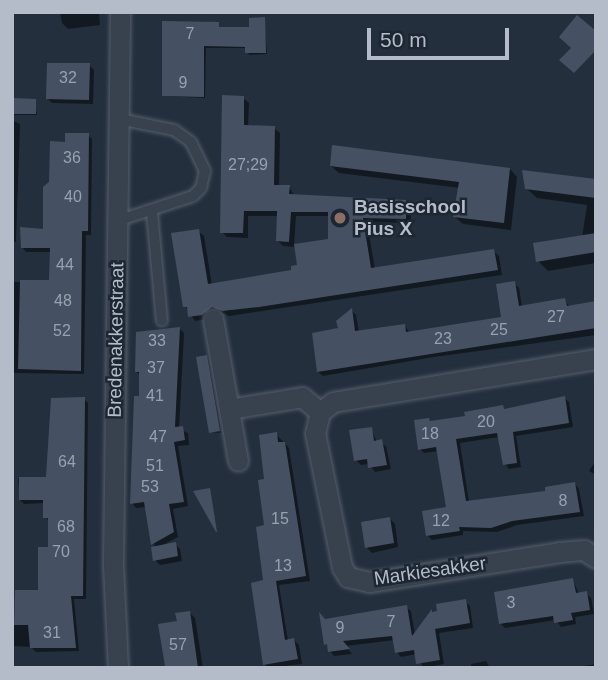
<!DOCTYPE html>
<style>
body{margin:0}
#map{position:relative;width:608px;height:680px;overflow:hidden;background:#242f3e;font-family:Helvetica,sans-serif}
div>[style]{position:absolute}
.shadow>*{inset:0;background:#0007}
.building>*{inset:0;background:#455162}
.roads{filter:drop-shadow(0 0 2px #565f6c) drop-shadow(0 0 2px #565f6c)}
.lane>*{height:10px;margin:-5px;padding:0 5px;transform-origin:5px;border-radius:5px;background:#38414e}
.street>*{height:19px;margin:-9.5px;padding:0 9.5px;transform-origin:9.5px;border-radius:9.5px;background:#38414e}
.dots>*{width:19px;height:19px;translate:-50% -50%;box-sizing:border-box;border:4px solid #1d2633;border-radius:50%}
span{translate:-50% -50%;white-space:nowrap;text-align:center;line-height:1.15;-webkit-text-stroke:5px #1d2633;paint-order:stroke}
.number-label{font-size:16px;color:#98a1af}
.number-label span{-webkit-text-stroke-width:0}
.poi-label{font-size:19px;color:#b4bcc9;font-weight:700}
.left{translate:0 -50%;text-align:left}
.street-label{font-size:19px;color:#b4bcc9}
.frame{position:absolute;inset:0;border:14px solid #b4bcc9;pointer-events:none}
.scale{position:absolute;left:367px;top:28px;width:142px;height:32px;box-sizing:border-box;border:4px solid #b4bcc9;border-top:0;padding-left:9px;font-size:21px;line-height:24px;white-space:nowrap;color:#b4bcc9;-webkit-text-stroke:5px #1d2633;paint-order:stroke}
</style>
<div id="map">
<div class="shadow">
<div style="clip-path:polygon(60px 12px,99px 12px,100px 25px,68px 29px,62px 23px)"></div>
<div style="clip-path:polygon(264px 19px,267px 54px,249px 55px,247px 48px,206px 48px,205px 98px,164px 96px,218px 24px,220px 29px,251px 29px)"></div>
<div style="clip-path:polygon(89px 65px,94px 70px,93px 104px,52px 103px,48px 99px)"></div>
<div style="clip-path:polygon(evenodd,243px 98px,249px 103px,248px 127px,274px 128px,280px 133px,279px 187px,289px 186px,294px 196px,405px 201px,411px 207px,411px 223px,367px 222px,375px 269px,493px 251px,499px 256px,502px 275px,229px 316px,218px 311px,207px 319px,195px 321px,185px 306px,198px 231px,204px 236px,212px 285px,293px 272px,299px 266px,296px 247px,283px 246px,278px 241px,279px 216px,248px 216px,248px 238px,227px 237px,222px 232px,243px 98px,296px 216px,330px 216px,329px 240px,294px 246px,296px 216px)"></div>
<div style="clip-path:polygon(12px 100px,35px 101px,37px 115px,12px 115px)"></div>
<div style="clip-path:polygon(12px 120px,20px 124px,16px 242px,12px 242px)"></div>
<div style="clip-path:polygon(88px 135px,92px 139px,91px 235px,86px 235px,84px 374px,14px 373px,12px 408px,12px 282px,51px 282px,51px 252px,26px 252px,22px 247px,44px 230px,50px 183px,67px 144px)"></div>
<div style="clip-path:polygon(331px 166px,510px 169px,517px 177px,511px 230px,463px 224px,455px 217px,460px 188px,339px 173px)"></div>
<div style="clip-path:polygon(596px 181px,596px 263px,548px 271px,538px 261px,582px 237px,587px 205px,537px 198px,526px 188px)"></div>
<div style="clip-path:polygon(514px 283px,519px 288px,522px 307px,564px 300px,570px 307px,596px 303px,596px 335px,434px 357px,323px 376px,318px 372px,352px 311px,356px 315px,359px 332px,405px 326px,410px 333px,503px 318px)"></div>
<div style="clip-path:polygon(179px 328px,184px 333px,179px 429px,188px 433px,189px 445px,178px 446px,188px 506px,173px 509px,178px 537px,163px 545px,175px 544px,180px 549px,182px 561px,160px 565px,155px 560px,155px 547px,146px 507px,136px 508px,132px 503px,140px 397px,140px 375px,136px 372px)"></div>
<div style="clip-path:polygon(206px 357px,208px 359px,221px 433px,211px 432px)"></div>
<div style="clip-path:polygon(564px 398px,569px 402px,573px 427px,516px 436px,521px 467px,509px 469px,505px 464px,499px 437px,460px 443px,469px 502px,547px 492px,575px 484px,579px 489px,584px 516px,517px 525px,497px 532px,463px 531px,463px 535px,432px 540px,427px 535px,448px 509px,439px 451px,424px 453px,420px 449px,429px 419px,432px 423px,467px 417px,502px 407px,505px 410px)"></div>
<div style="clip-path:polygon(84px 399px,88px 403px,86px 599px,74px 599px,79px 651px,36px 652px,31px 647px,12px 646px,16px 591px,40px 592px,50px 549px,50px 522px,45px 517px,45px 503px,24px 504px,20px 500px,18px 479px,48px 479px)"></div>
<div style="clip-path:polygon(371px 429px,377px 442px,386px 446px,391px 469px,375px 472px,369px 464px,361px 465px,356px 460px)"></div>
<div style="clip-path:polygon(276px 434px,289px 448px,310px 581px,279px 585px,288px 641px,294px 640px,299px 645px,302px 664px,268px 668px,265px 664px,266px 480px)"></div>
<div style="clip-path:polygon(596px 460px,596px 475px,589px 471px)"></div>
<div style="clip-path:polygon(390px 519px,395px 524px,398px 547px,372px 553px,367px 548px)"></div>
<div style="clip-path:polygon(573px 580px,579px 594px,586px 593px,591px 598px,594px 614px,575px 617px,576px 624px,561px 627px,556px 620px,505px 628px,500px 623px)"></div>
<div style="clip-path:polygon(465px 601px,470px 606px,473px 628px,439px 633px,444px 664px,423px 668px,417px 654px,401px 657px,397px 652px,395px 640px,346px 646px,352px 654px,334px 656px,330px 651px,325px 621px,406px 607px,411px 611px,415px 635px,432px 611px,434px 614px)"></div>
<div style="clip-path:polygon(190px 613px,195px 618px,203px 668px,169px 668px,166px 665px)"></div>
<div style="clip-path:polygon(486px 661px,490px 668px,472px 668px,471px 664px)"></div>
<div style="clip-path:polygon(596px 664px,596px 668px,571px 668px)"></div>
</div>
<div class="building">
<div style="clip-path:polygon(577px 15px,596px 31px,596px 50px,574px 73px,559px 60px,571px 48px,559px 37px)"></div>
<div style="clip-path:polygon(265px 17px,266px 53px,245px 53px,245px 47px,204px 46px,204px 97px,162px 96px,162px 21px,219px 22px,219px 27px,249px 27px,249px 18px)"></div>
<div style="clip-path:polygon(47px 63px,90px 63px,89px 100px,46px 99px)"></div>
<div style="clip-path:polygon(222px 95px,244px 96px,244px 125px,275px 126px,274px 185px,290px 185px,289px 194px,406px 200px,406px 219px,363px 218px,371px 268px,494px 249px,498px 270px,259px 307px,222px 311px,212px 307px,202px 315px,188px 317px,187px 307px,183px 307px,171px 233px,199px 229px,208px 284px,291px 270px,291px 266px,297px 265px,294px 244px,328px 239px,328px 212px,291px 212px,289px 242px,276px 241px,277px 211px,244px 211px,243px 233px,220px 233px)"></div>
<div style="clip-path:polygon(12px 98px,36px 99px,36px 114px,12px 114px)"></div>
<div style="clip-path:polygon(65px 133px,89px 133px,88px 231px,82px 231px,81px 371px,18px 369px,20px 280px,49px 280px,50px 248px,21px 248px,20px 227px,43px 229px,43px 187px,49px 182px,50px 141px,65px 142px)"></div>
<div style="clip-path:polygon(332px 145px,510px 168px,504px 223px,453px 217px,459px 182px,330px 166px)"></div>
<div style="clip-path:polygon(522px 170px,596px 179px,596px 198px,525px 189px)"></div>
<div style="clip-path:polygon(596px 233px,596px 252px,536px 262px,533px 243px)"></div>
<div style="clip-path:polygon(515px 281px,519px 306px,565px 298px,567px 306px,596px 301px,596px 328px,317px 372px,312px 333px,338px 328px,336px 321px,352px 308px,355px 331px,405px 324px,406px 332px,501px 317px,496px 284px)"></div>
<div style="clip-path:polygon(180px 327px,175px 427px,183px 426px,185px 440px,174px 442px,184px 502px,169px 504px,174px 532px,151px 545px,144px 502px,130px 504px,134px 396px,139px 396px,139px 372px,135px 372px,136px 332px)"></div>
<div style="clip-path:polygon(207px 355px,220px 431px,209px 433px,196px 357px)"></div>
<div style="clip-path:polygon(565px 396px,569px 423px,513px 432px,517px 463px,503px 465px,497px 433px,456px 439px,466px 501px,545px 491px,545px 487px,575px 482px,580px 512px,512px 521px,491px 528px,459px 527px,460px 531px,426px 536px,422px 511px,446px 507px,436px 447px,418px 450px,414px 420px,429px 418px,430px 421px,465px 416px,464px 412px,503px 405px,504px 409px)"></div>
<div style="clip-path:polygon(85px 397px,83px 596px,71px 596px,76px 648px,30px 648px,28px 625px,14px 625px,15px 590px,38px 590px,38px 547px,48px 547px,48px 518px,43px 518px,43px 500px,19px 500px,19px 477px,46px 477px,51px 398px)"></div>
<div style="clip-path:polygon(372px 427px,374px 441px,382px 439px,387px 465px,368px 468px,367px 459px,354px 461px,349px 430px)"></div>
<div style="clip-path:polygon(277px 432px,278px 442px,285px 442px,306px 576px,276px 581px,285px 640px,294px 638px,298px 659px,263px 665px,251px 583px,263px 580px,256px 527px,264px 525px,258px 480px,264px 479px,259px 435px)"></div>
<div style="clip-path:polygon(210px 488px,217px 532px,216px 532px,193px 491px)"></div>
<div style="clip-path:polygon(390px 517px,394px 543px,365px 548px,361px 522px)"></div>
<div style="clip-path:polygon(176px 542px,178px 556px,153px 561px,151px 547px)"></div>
<div style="clip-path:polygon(573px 578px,576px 593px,587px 591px,590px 610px,571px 613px,573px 620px,554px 623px,553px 616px,499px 624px,494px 592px)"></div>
<div style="clip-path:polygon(466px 599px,470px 623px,435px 629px,440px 660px,416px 664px,414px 650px,395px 653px,392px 636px,343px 641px,350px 649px,328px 652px,327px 644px,324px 645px,319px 612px,325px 619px,407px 605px,412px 636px,432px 609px,432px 612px,437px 611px,436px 604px)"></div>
<div style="clip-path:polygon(190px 611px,198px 668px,165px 666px,158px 624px,177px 621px,175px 613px)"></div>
</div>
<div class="roads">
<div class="lane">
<div style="left:152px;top:212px;width:109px;rotate:84.8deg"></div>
<div style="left:117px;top:221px;width:80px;rotate:-18.2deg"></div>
<div style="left:193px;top:196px;width:11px;rotate:-45deg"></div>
<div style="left:201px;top:188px;width:17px;rotate:-77deg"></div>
<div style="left:205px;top:171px;width:32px;rotate:-116deg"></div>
<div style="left:191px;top:142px;width:21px;rotate:-145deg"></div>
<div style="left:174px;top:130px;width:56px;rotate:-168.7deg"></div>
</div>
<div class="street">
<div style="left:213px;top:319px;width:144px;rotate:80deg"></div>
<div style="left:596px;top:359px;width:266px;rotate:170.7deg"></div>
<div style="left:333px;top:402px;width:16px;rotate:142deg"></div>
<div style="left:320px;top:412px;width:22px;rotate:103deg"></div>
<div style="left:315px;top:433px;width:137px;rotate:78.6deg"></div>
<div style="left:342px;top:567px;width:12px;rotate:59deg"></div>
<div style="left:348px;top:577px;width:22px;rotate:13deg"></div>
<div style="left:369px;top:582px;width:193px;rotate:-8.9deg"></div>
<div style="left:560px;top:552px;width:24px;rotate:-5deg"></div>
<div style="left:584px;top:550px;width:14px;rotate:34deg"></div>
<div style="left:229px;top:409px;width:74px;rotate:-9.3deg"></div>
<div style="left:302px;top:397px;width:23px;rotate:40deg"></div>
<div style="left:118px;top:668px;width:104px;rotate:-92.8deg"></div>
<div style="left:113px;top:564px;width:552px;rotate:-89.27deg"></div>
</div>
</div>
<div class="dots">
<div style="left:340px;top:218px;background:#8d6e63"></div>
</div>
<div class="number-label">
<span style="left:190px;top:34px">7</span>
<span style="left:68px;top:78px">32</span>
<span style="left:183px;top:83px">9</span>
<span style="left:72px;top:158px">36</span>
<span style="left:248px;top:165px">27;29</span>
<span style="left:73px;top:197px">40</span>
<span style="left:65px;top:265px">44</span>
<span style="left:63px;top:301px">48</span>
<span style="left:556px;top:317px">27</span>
<span style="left:499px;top:330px">25</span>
<span style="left:62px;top:331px">52</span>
<span style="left:443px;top:339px">23</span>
<span style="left:157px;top:341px">33</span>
<span style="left:156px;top:368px">37</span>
<span style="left:155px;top:396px">41</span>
<span style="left:486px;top:422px">20</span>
<span style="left:430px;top:434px">18</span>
<span style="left:158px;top:437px">47</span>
<span style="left:67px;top:462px">64</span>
<span style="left:155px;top:466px">51</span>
<span style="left:150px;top:487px">53</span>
<span style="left:563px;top:501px">8</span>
<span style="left:280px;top:519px">15</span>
<span style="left:441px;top:521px">12</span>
<span style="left:66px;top:527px">68</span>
<span style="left:61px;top:552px">70</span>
<span style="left:283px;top:566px">13</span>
<span style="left:511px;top:603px">3</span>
<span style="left:391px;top:622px">7</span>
<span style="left:340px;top:628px">9</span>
<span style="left:52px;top:633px">31</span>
<span style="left:178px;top:645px">57</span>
</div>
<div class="poi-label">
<span class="left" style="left:354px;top:218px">Basisschool<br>Pius X</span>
</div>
<div class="street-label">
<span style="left:116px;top:340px;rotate:-89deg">Bredenakkerstraat</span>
<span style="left:430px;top:571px;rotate:-8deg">Markiesakker</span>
</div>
<div class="frame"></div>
<div class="scale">50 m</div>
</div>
